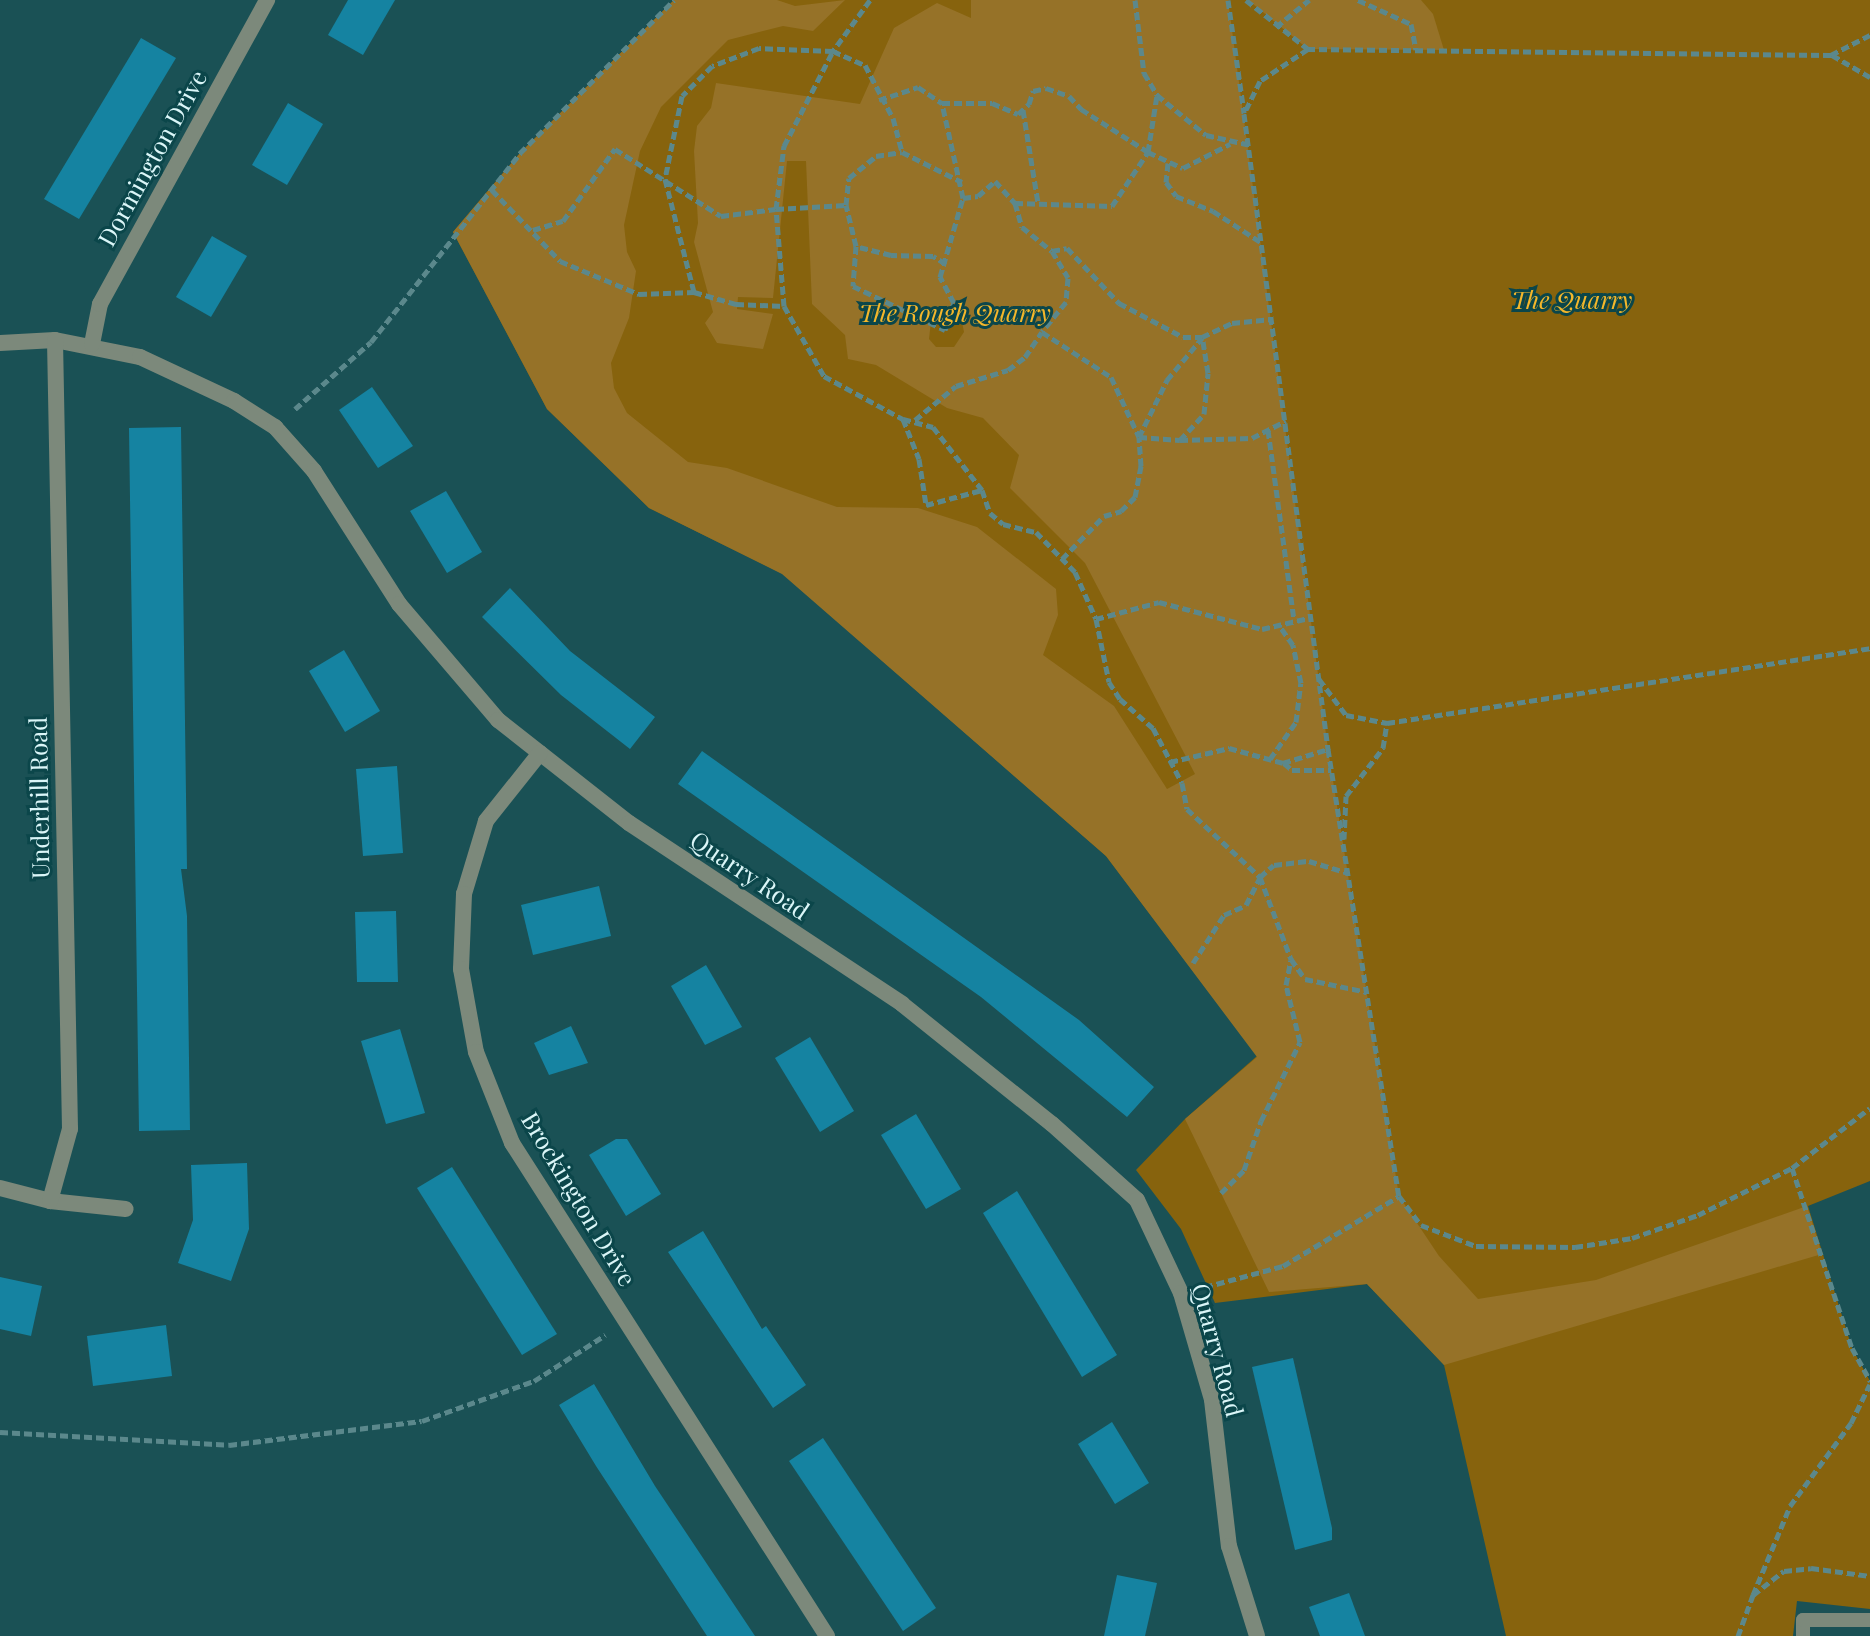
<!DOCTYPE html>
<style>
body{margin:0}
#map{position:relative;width:1870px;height:1636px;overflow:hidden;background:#1a5155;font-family:"Playfair Display",serif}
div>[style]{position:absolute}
.green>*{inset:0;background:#87630d}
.forest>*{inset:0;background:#967228}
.building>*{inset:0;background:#1583a1}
.path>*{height:5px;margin-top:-2.5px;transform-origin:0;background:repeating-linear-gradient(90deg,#5b888c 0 8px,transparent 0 12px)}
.lane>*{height:14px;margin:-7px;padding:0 7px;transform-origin:7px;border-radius:7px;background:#7c897b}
.street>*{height:16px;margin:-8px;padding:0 8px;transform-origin:8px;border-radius:8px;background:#7c897b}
span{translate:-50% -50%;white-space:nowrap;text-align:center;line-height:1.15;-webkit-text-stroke:6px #0b464a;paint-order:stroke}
.street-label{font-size:24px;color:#dbf6f8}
.park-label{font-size:24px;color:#f4b72b;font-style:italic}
</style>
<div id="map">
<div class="green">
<div style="clip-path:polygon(674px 0,1870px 0,1870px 1181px,1808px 1206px,1852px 1348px,1870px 1381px,1870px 1609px,1797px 1601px,1793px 1636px,1506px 1636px,1444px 1365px,1367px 1284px,1215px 1303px,1181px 1229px,1136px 1170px,1185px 1119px,1257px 1056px,1106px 856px,783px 574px,649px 508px,547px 409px,453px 232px,520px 153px)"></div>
</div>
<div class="forest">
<div style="clip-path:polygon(evenodd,674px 0,777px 0,795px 6px,845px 0,813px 31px,783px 26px,728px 40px,661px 107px,640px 151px,624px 225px,627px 252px,636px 271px,629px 318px,611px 363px,614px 388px,627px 413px,688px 462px,727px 468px,837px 507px,918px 508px,977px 527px,1056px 589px,1058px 615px,1043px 655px,1114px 706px,1167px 789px,1195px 774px,1085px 563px,1010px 488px,1019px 455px,983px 418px,947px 408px,876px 365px,848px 359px,845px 335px,812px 304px,806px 161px,787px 161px,773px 298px,738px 297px,737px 309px,773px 314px,763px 349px,717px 343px,705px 323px,713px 312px,694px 242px,698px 223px,694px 151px,697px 126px,711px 108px,716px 83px,860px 104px,894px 28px,937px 3px,971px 18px,971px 0,1228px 0,1328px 749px,1399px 1196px,1439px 1256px,1478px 1299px,1596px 1280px,1807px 1206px,1822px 1254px,1444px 1365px,1367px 1284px,1269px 1292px,1185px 1119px,1257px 1057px,1106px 856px,782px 574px,649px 508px,547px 409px,453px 232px,520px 153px,674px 0,938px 315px,956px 316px,962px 322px,964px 332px,954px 347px,936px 347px,929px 339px,931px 321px,938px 315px)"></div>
<div style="clip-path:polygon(1248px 0,1421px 0,1433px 14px,1444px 50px,1308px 49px)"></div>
</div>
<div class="building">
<div style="clip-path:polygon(348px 0,395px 0,363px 55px,328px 35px)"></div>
<div style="clip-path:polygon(141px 38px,176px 58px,79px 219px,44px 199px)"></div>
<div style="clip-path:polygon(288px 103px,323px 124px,287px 185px,252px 165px)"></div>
<div style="clip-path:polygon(212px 236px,247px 256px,211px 317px,176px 297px)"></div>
<div style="clip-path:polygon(372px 387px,413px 446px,378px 468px,339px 410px)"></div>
<div style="clip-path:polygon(181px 427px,187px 869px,181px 869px,187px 916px,190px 1130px,139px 1131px,129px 428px)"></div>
<div style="clip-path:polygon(446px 491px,482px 552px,447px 573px,410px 511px)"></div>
<div style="clip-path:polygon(510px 588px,570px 651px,655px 717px,630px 749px,561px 695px,482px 617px)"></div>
<div style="clip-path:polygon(344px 650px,380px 711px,345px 732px,309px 671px)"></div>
<div style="clip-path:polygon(702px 751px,1079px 1020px,1154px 1087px,1127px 1117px,981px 997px,678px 784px)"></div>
<div style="clip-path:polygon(397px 766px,403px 853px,363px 856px,356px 769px)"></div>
<div style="clip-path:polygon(599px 886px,611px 936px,533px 955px,521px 905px)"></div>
<div style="clip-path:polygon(396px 911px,398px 982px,357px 982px,355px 912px)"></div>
<div style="clip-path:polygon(706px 965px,742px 1027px,705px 1045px,671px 986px)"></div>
<div style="clip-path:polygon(571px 1026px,588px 1063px,549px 1075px,534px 1043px)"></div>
<div style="clip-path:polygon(400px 1029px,425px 1113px,386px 1124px,361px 1041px)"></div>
<div style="clip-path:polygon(810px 1037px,854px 1111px,820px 1132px,775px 1058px)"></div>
<div style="clip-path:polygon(916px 1114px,961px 1189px,926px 1209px,881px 1135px)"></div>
<div style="clip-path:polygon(616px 1139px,627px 1139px,661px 1194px,626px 1216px,589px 1155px)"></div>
<div style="clip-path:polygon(247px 1163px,249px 1229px,231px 1281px,178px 1263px,193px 1220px,191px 1165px)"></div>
<div style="clip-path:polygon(452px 1167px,557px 1334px,522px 1355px,417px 1188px)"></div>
<div style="clip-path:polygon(1017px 1191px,1117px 1355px,1082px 1377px,983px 1213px)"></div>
<div style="clip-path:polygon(703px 1231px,762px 1329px,766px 1326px,806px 1385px,773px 1408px,668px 1252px)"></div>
<div style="clip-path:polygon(0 1277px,42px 1286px,31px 1336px,0 1329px)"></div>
<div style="clip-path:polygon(166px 1325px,172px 1376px,93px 1386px,87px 1336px)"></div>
<div style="clip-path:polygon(1293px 1358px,1332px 1528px,1332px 1540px,1295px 1550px,1252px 1367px)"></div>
<div style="clip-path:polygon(594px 1384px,655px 1486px,755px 1636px,707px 1636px,596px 1466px,559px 1405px)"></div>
<div style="clip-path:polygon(1112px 1422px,1149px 1483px,1115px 1504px,1078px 1444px)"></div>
<div style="clip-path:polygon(823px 1438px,936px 1608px,903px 1631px,789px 1461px)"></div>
<div style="clip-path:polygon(1117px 1575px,1157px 1583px,1145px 1636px,1104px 1636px)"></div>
<div style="clip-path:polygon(1349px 1593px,1365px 1636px,1320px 1636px,1309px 1607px)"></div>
</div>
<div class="path">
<div style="left:870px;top:0;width:63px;rotate:126deg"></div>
<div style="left:833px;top:51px;width:74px;rotate:-177.7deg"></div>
<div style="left:759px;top:48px;width:50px;rotate:159deg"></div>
<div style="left:712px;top:66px;width:42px;rotate:135deg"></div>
<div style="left:682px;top:96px;width:85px;rotate:101.6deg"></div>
<div style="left:665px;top:179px;width:117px;rotate:75.6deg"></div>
<div style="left:694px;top:292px;width:44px;rotate:15.9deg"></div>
<div style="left:736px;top:304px;width:48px;rotate:2.4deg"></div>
<div style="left:784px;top:306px;width:81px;rotate:60.3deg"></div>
<div style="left:824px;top:376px;width:90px;rotate:28.6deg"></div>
<div style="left:903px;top:419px;width:31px;rotate:15deg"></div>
<div style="left:933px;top:427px;width:80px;rotate:52.1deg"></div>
<div style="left:982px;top:490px;width:24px;rotate:71deg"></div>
<div style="left:990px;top:513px;width:17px;rotate:40deg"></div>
<div style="left:1003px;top:524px;width:34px;rotate:14deg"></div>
<div style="left:1036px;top:532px;width:56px;rotate:45.7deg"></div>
<div style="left:1075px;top:572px;width:51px;rotate:65.9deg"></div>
<div style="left:1096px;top:619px;width:64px;rotate:78.3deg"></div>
<div style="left:1109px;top:682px;width:20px;rotate:57deg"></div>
<div style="left:1120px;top:699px;width:44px;rotate:41.3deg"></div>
<div style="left:1153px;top:728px;width:62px;rotate:62.2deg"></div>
<div style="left:1182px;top:783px;width:26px;rotate:79deg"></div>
<div style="left:1187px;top:809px;width:100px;rotate:43deg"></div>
<div style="left:1260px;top:877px;width:88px;rotate:69.3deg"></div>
<div style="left:1291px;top:959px;width:24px;rotate:55deg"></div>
<div style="left:1305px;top:979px;width:63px;rotate:11.8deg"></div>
<div style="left:1135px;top:0;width:74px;rotate:83deg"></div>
<div style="left:1144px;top:73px;width:26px;rotate:59deg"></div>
<div style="left:1228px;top:0;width:114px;rotate:81.9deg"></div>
<div style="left:1246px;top:0;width:79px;rotate:38.3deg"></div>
<div style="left:1358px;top:0;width:58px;rotate:24.4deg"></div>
<div style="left:1411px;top:24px;width:26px;rotate:79deg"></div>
<div style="left:1276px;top:27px;width:43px;rotate:-39.3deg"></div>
<div style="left:1870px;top:35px;width:44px;rotate:152.9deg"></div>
<div style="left:1831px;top:55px;width:523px;rotate:-179.34deg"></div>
<div style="left:1308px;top:49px;width:58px;rotate:146.3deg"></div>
<div style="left:1260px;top:81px;width:37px;rotate:116deg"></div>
<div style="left:1244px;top:114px;width:641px;rotate:82.46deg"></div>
<div style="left:1328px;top:749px;width:453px;rotate:81deg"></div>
<div style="left:1399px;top:1196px;width:36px;rotate:53deg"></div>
<div style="left:1421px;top:1225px;width:59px;rotate:20.9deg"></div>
<div style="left:1476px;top:1246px;width:99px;rotate:0.6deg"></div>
<div style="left:1575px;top:1247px;width:58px;rotate:-9deg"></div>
<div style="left:1632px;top:1238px;width:70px;rotate:-19.2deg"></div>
<div style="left:1698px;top:1215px;width:105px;rotate:-26.6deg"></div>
<div style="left:1792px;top:1168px;width:98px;rotate:-37.6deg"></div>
<div style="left:1832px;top:55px;width:44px;rotate:30.1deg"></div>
<div style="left:879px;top:100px;width:41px;rotate:-18.4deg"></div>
<div style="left:918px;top:87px;width:29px;rotate:34deg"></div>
<div style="left:942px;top:103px;width:50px"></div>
<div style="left:992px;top:103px;width:28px;rotate:23deg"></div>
<div style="left:1018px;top:114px;width:15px;rotate:-42deg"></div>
<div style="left:1029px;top:104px;width:14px;rotate:-73deg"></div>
<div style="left:1033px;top:91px;width:13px;rotate:-13deg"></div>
<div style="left:1046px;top:88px;width:24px;rotate:19deg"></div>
<div style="left:1069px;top:96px;width:18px;rotate:47deg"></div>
<div style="left:1081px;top:109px;width:80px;rotate:32.7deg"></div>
<div style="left:1148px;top:152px;width:58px;rotate:-81deg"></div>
<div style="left:1157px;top:95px;width:63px;rotate:39.2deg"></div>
<div style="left:1206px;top:135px;width:46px;rotate:12.5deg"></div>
<div style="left:1023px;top:110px;width:94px;rotate:80.8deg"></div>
<div style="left:1168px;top:163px;width:19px;rotate:96deg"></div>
<div style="left:1166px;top:182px;width:17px;rotate:54deg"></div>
<div style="left:1176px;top:196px;width:40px;rotate:22deg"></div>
<div style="left:1213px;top:211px;width:59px;rotate:33.1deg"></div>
<div style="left:492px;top:190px;width:98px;rotate:46.2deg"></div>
<div style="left:560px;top:261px;width:86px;rotate:22.7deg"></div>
<div style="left:639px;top:294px;width:55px;rotate:-2.1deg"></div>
<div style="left:963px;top:198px;width:15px;rotate:-8deg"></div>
<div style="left:978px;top:196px;width:23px;rotate:-41deg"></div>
<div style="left:995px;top:181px;width:30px;rotate:48deg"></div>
<div style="left:1015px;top:203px;width:25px;rotate:74deg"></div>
<div style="left:1022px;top:227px;width:38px;rotate:39deg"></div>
<div style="left:1052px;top:251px;width:31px;rotate:59deg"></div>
<div style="left:1068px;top:278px;width:24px;rotate:95deg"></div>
<div style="left:1066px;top:302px;width:38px;rotate:129deg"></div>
<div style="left:1042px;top:332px;width:82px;rotate:33.1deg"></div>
<div style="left:1111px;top:377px;width:66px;rotate:65deg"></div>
<div style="left:1139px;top:437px;width:41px;rotate:4.2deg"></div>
<div style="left:1180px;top:440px;width:35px;rotate:-47deg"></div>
<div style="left:1204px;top:414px;width:41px;rotate:-84.4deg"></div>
<div style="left:1208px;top:373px;width:36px;rotate:-99deg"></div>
<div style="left:1015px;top:203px;width:97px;rotate:1.8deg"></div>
<div style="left:1112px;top:206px;width:65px;rotate:-56.3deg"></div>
<div style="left:1148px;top:152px;width:38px;rotate:25deg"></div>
<div style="left:1183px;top:168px;width:53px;rotate:-27.1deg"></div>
<div style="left:533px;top:230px;width:31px;rotate:-17deg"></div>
<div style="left:563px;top:221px;width:89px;rotate:-54.2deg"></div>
<div style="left:615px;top:149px;width:125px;rotate:32.3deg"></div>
<div style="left:721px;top:216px;width:55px;rotate:-7.3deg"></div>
<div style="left:776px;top:209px;width:64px;rotate:-82.8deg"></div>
<div style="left:784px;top:146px;width:107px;rotate:-62.7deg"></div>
<div style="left:833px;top:51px;width:35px;rotate:24deg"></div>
<div style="left:865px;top:65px;width:60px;rotate:62.2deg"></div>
<div style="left:893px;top:118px;width:35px;rotate:75deg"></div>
<div style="left:856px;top:246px;width:40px;rotate:94.3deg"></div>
<div style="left:853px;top:286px;width:102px;rotate:25.6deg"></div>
<div style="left:945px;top:330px;width:28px;rotate:-72deg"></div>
<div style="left:954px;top:303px;width:30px;rotate:-118deg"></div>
<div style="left:940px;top:277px;width:82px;rotate:-73.8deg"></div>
<div style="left:963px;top:198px;width:97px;rotate:-102.5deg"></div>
<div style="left:1052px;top:251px;width:15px;rotate:-11deg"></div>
<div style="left:1067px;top:248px;width:76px;rotate:46.6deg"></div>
<div style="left:1119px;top:303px;width:72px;rotate:28deg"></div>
<div style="left:1183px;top:337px;width:19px"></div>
<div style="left:1202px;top:337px;width:33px;rotate:-25deg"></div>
<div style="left:1232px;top:323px;width:40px;rotate:-5.7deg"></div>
<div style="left:946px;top:264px;width:15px;rotate:-148deg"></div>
<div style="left:933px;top:256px;width:42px;rotate:-178.6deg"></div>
<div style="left:891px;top:255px;width:36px;rotate:-166deg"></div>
<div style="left:856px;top:246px;width:42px;rotate:-103.7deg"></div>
<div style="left:846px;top:205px;width:27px;rotate:-84deg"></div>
<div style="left:849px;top:178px;width:35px;rotate:-39deg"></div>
<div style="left:876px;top:156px;width:26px;rotate:-9deg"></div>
<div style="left:902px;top:152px;width:67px;rotate:26.6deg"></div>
<div style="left:784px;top:306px;width:97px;rotate:-94.7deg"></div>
<div style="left:776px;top:209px;width:70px;rotate:-3.3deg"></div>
<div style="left:295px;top:409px;width:101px;rotate:-41.4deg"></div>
<div style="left:371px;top:342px;width:241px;rotate:-51.7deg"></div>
<div style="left:520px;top:153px;width:217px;rotate:-44.8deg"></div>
<div style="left:903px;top:419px;width:43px;rotate:68.2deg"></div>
<div style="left:919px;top:459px;width:47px;rotate:81.3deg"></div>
<div style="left:926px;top:505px;width:58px;rotate:-15deg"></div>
<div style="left:915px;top:420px;width:53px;rotate:-39.7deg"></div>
<div style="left:956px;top:386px;width:54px;rotate:-17.1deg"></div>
<div style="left:1008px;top:370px;width:21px;rotate:-37deg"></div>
<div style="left:1025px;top:357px;width:30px;rotate:-56deg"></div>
<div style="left:1268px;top:430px;width:192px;rotate:82.2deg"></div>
<div style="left:1180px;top:440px;width:72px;rotate:-1.6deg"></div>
<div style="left:1252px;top:438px;width:38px;rotate:-27deg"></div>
<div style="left:1062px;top:559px;width:60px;rotate:-45.7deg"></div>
<div style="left:1104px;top:516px;width:18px;rotate:-16deg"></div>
<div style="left:1121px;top:511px;width:20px;rotate:-45deg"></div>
<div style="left:1135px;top:497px;width:32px;rotate:-79deg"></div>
<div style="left:1141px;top:466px;width:29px;rotate:-94deg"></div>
<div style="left:1139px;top:437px;width:64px;rotate:-63.8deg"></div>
<div style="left:1167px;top:380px;width:55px;rotate:-50.2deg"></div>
<div style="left:1096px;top:619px;width:65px;rotate:-15.1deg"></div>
<div style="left:1159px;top:602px;width:106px;rotate:14.7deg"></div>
<div style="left:1262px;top:629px;width:48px;rotate:-13.2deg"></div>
<div style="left:1319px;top:679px;width:45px;rotate:53.1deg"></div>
<div style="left:1346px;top:715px;width:42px;rotate:11deg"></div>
<div style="left:1387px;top:723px;width:489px;rotate:-8.8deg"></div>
<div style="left:1270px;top:759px;width:45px;rotate:-54.9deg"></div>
<div style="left:1296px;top:722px;width:39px;rotate:-83deg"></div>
<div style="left:1301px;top:683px;width:39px;rotate:-102deg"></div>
<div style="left:1293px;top:645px;width:24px;rotate:-125deg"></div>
<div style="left:1170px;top:762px;width:61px;rotate:-13.3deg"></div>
<div style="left:1229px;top:748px;width:56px;rotate:15.5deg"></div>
<div style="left:1283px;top:763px;width:47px;rotate:-17.3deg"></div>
<div style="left:1284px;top:763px;width:11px;rotate:41deg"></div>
<div style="left:1292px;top:770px;width:39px"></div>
<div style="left:1344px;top:839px;width:43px;rotate:-87.3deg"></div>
<div style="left:1346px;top:796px;width:61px;rotate:-52.4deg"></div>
<div style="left:1383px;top:748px;width:25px;rotate:-81deg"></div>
<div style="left:1193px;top:963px;width:57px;rotate:-57.1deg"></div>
<div style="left:1224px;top:915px;width:24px;rotate:-24deg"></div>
<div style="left:1246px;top:905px;width:31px;rotate:-63deg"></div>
<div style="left:1260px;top:877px;width:18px;rotate:-41deg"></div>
<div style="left:1274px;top:865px;width:35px;rotate:-7deg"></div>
<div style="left:1309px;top:861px;width:39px;rotate:17deg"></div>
<div style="left:1792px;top:1168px;width:190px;rotate:71.6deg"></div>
<div style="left:1852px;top:1348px;width:38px;rotate:61deg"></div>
<div style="left:1221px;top:1193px;width:33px;rotate:-45deg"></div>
<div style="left:1244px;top:1170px;width:52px;rotate:-70.9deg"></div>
<div style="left:1261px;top:1121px;width:88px;rotate:-63.7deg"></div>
<div style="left:1300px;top:1042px;width:59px;rotate:-103.8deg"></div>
<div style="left:1286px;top:985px;width:25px;rotate:-79deg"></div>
<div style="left:1205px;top:1287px;width:81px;rotate:-15.1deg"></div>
<div style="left:1283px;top:1266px;width:135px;rotate:-31.1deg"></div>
<div style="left:0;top:1432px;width:229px;rotate:3.2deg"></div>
<div style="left:229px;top:1445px;width:194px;rotate:-7.1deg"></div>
<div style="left:422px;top:1421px;width:119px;rotate:-19.7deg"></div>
<div style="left:534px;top:1381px;width:85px;rotate:-32.9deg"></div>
<div style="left:1753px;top:1595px;width:96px;rotate:-67.4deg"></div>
<div style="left:1790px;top:1506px;width:103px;rotate:-53.7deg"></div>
<div style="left:1851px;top:1423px;width:43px;rotate:-64deg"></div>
<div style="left:1738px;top:1636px;width:44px;rotate:-69.9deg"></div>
<div style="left:1753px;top:1595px;width:39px;rotate:-38deg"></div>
<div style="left:1784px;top:1571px;width:27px;rotate:-6deg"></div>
<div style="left:1811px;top:1568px;width:60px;rotate:7.7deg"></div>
</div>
<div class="lane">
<div style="left:1803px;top:1636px;width:16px;rotate:-90deg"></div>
<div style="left:1803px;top:1620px;width:67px"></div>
</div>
<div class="street">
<div style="left:0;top:343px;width:55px;rotate:-3.1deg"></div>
<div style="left:55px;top:340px;width:87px;rotate:11.3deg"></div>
<div style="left:140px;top:357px;width:104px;rotate:25.1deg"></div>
<div style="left:234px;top:401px;width:49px;rotate:32.4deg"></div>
<div style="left:275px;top:427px;width:59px;rotate:48.4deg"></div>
<div style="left:314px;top:471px;width:158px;rotate:57.4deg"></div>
<div style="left:399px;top:604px;width:153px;rotate:49.5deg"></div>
<div style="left:498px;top:720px;width:167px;rotate:38.2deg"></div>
<div style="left:629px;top:823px;width:328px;rotate:33.5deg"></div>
<div style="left:902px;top:1004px;width:192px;rotate:38.7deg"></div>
<div style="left:1052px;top:1124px;width:114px;rotate:41.8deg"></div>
<div style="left:1137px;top:1200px;width:103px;rotate:64.7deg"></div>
<div style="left:1181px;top:1293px;width:111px;rotate:73.8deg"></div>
<div style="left:1212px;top:1400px;width:147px;rotate:83.4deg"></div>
<div style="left:1229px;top:1546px;width:94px;rotate:72.7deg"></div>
<div style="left:92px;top:344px;width:41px;rotate:-78.7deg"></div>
<div style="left:100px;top:304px;width:347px;rotate:-61.2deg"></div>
<div style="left:540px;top:753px;width:87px;rotate:128.5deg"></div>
<div style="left:486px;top:821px;width:76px;rotate:106.8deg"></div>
<div style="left:464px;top:894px;width:75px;rotate:92.3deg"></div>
<div style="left:461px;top:969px;width:84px;rotate:79.8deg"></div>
<div style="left:476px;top:1052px;width:98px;rotate:68.4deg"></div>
<div style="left:512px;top:1143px;width:585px;rotate:57.42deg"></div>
<div style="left:0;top:1188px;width:52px;rotate:14.6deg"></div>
<div style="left:50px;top:1201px;width:76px;rotate:6deg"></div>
<div style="left:50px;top:1201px;width:75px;rotate:-74.5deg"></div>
<div style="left:70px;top:1129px;width:789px;rotate:-91.09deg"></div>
</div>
<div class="street-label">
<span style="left:152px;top:158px;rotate:-61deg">Dormington Drive</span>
<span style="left:39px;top:798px;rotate:-91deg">Underhill Road</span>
<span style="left:750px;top:875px;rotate:34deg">Quarry Road</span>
<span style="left:579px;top:1199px;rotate:59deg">Brockington Drive</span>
<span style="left:1218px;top:1350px;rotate:75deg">Quarry Road</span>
</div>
<div class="park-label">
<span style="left:1572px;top:300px">The Quarry</span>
<span style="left:955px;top:313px">The Rough Quarry</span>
</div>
</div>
